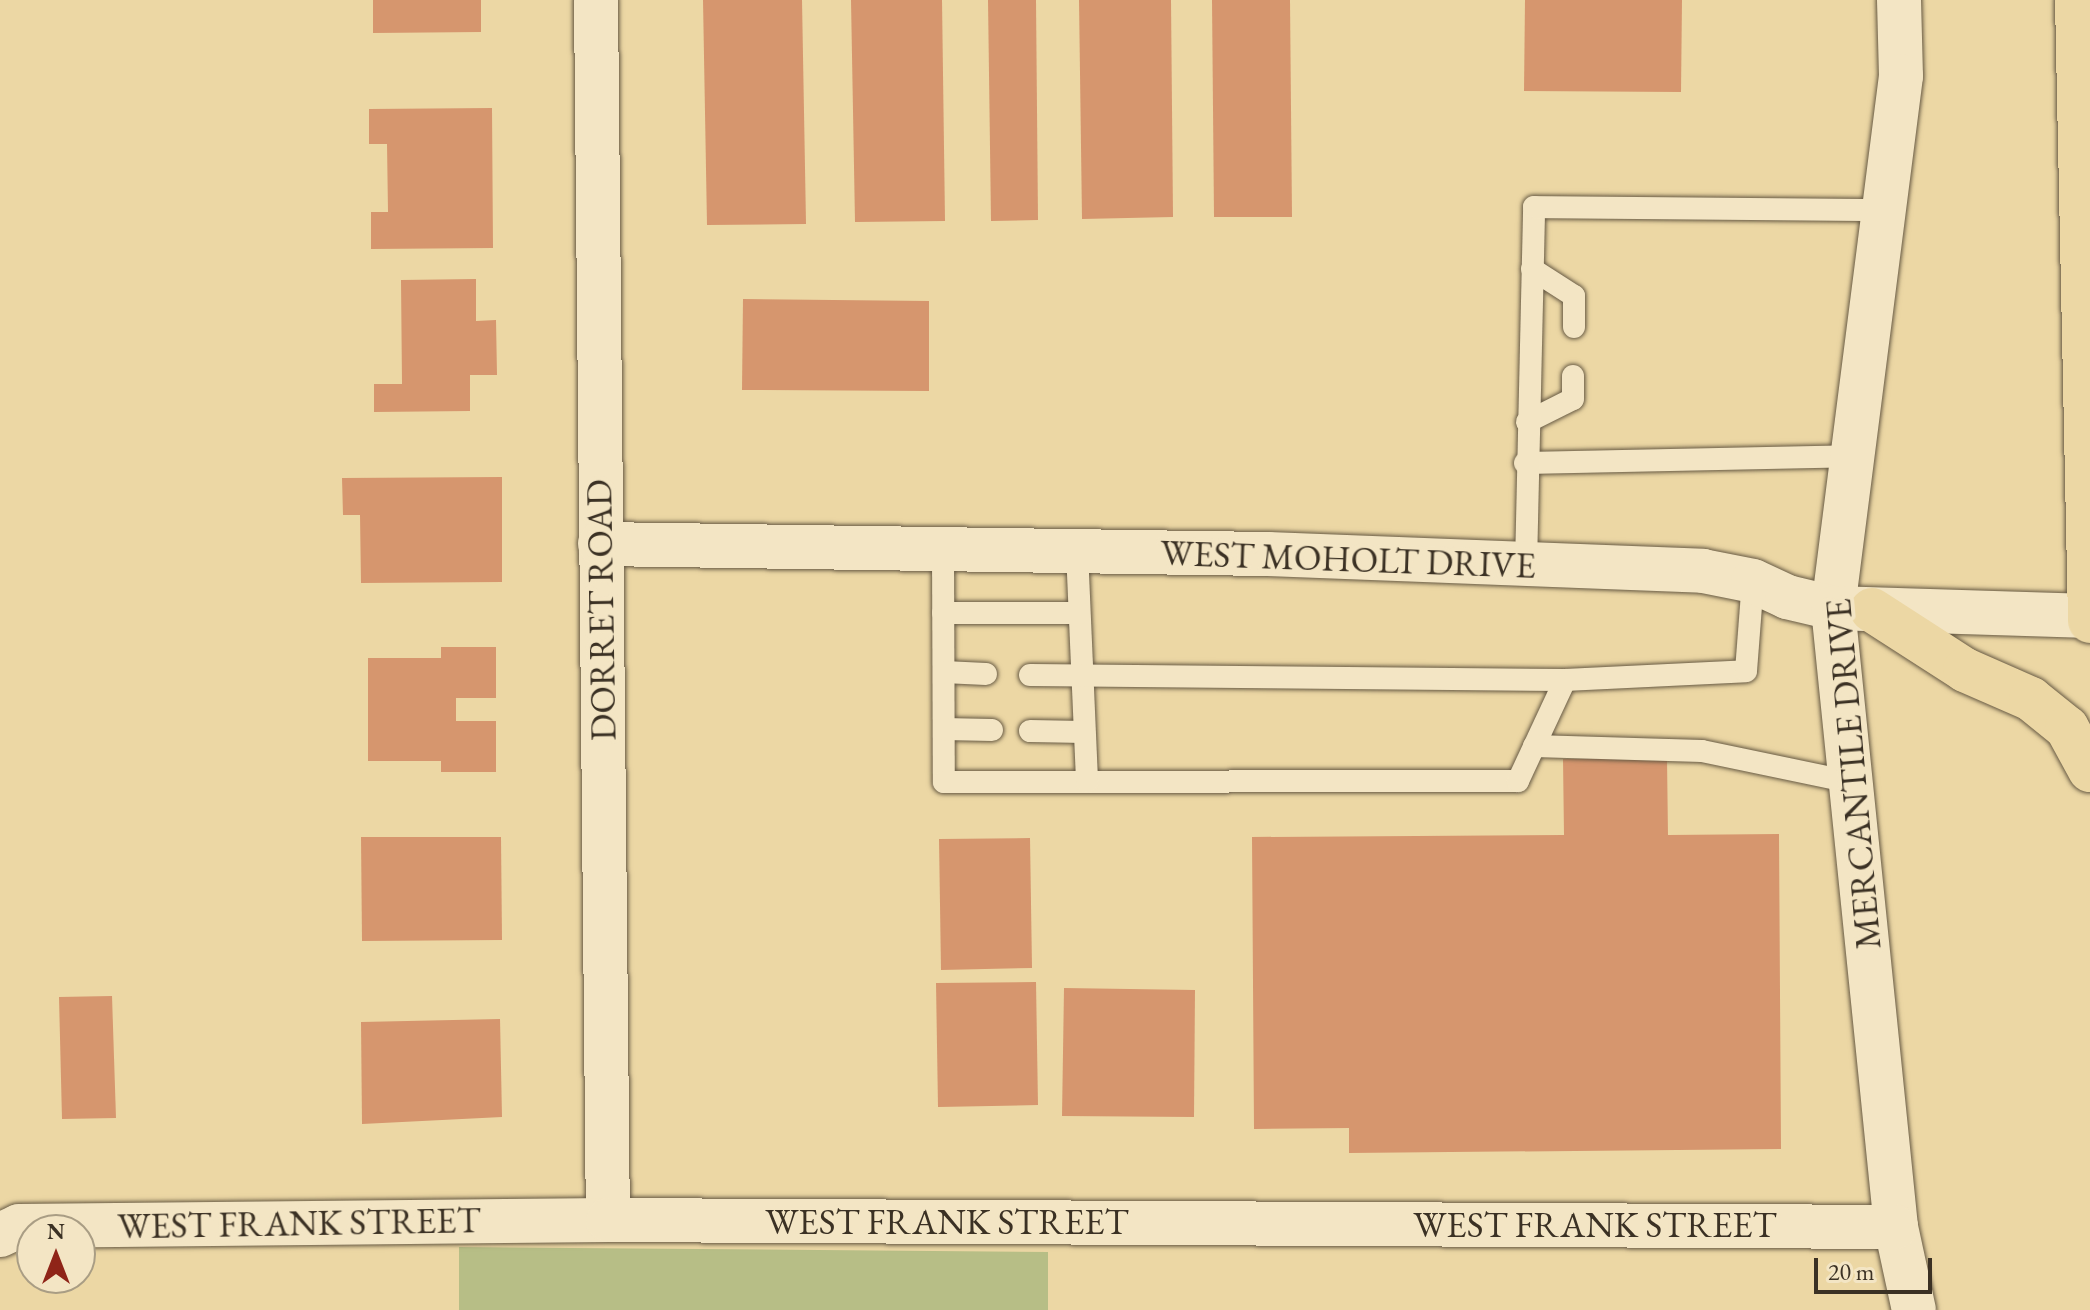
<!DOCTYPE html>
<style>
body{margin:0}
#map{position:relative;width:2090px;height:1310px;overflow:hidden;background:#ecd7a4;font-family:"EB Garamond",serif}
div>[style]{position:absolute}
.green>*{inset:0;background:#b7be86}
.building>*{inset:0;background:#d6966e}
.roads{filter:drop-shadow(0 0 2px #675a44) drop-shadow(0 0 2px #675a44)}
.service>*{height:22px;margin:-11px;padding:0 11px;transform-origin:11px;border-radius:11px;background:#f3e5c4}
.minor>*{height:44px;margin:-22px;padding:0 22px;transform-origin:22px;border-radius:22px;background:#f3e5c4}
.primary>*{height:44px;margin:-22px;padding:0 22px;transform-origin:22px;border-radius:22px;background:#ecd7a4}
span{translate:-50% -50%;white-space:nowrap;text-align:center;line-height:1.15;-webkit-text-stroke:8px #f3e5c4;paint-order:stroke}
.street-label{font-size:36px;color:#3b3124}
.north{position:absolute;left:16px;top:1214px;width:80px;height:80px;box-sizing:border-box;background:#f3e5c4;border:2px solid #a99d84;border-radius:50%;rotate:0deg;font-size:22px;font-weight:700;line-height:32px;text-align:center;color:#3b3124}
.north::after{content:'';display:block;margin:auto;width:28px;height:36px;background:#8f2418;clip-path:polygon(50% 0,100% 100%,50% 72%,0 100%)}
.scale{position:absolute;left:1814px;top:1258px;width:118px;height:36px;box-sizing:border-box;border:4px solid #3b3124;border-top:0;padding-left:10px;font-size:24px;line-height:28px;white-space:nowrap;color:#3b3124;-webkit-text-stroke:6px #f3e5c4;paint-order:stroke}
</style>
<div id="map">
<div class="green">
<div style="clip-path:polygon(459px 1247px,1048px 1252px,1048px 1310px,459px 1310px)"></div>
</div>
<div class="building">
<div style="clip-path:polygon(373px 0,481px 0,481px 32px,373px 33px)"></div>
<div style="clip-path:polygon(703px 0,802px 0,806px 224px,707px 225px)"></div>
<div style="clip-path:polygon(851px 0,942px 0,945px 221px,855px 222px)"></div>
<div style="clip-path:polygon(988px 0,1036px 0,1038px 220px,991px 221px)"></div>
<div style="clip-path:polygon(1079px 0,1171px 0,1173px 217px,1082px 219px)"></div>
<div style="clip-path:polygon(1212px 0,1290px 0,1292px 217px,1214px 217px)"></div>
<div style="clip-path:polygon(1525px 0,1682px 0,1681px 92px,1524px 91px)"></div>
<div style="clip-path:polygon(492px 108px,493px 248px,371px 249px,371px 212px,388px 212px,387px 144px,369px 144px,369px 109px)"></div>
<div style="clip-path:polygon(476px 279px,476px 321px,496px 320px,497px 375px,470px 375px,470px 411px,374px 412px,374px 384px,402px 384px,401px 280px)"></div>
<div style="clip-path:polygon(743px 299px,929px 301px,929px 391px,742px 390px)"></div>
<div style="clip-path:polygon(502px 477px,502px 582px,361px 583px,360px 515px,343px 515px,342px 478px)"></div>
<div style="clip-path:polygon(441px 647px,496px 647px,496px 698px,456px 698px,456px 721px,496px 721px,496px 772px,441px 772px,441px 761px,368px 761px,368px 658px,441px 658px)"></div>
<div style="clip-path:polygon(1667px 758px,1668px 835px,1779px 834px,1781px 1149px,1349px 1153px,1349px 1128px,1254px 1129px,1252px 837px,1564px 835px,1563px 759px)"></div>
<div style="clip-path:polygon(361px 837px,501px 837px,502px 940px,362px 941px)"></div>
<div style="clip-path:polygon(1030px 838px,1032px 968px,941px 970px,939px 839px)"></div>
<div style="clip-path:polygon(1036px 982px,1038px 1105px,938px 1107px,936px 983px)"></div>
<div style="clip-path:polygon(1064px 988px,1195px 990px,1194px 1117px,1062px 1116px)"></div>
<div style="clip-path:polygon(112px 996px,116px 1118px,62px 1119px,59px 997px)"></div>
<div style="clip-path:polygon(500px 1019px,502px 1117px,362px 1124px,361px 1022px)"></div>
</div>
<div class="roads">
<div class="service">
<div style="left:1532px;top:269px;width:50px;rotate:32.7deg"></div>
<div style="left:1574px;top:296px;width:31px;rotate:90deg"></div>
<div style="left:1527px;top:422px;width:51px;rotate:-26.6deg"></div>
<div style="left:1573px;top:399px;width:23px;rotate:-90deg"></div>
<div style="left:1525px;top:463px;width:327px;rotate:-1.2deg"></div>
<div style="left:943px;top:549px;width:233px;rotate:89.8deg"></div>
<div style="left:944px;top:782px;width:574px;rotate:-0.1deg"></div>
<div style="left:1518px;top:781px;width:111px;rotate:-65deg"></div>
<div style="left:1077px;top:551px;width:231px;rotate:87.5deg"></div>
<div style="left:1526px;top:566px;width:359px;rotate:-88.7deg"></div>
<div style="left:1534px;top:207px;width:348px;rotate:0.5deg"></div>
<div style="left:943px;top:613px;width:136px"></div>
<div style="left:944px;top:672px;width:42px;rotate:2.7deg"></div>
<div style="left:1030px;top:675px;width:535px;rotate:0.54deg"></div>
<div style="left:1565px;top:680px;width:181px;rotate:-2.8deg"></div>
<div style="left:1746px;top:671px;width:90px;rotate:-85.6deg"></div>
<div style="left:944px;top:729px;width:48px;rotate:1.2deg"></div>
<div style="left:1030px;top:731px;width:54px;rotate:1.1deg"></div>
<div style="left:1534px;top:746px;width:168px;rotate:1.7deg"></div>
<div style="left:1702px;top:751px;width:152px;rotate:11.8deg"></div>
</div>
<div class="minor">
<div style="left:596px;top:0;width:1220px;rotate:89.44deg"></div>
<div style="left:1899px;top:0;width:76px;rotate:88.5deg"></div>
<div style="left:1901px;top:76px;width:536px;rotate:97.28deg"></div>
<div style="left:1833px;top:608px;width:622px;rotate:84.19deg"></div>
<div style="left:1896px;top:1227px;width:85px;rotate:77.8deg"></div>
<div style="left:600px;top:544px;width:668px;rotate:0.86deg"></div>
<div style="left:1268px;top:554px;width:435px;rotate:2.2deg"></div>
<div style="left:1703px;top:571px;width:51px;rotate:11.3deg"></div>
<div style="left:1753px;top:581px;width:38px;rotate:25deg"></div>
<div style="left:1787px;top:597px;width:47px;rotate:13.4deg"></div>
<div style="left:1833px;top:608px;width:257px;rotate:1.8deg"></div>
<div style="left:0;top:1235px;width:21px;rotate:-25deg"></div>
<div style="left:19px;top:1226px;width:589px;rotate:-0.58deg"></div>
<div style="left:608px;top:1220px;width:1288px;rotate:0.31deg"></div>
</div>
<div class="primary">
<div style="left:2077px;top:0;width:621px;rotate:88.8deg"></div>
<div style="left:1872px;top:610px;width:111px;rotate:32.8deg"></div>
<div style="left:1965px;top:670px;width:72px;rotate:23.7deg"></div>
<div style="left:2031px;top:699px;width:46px;rotate:38.9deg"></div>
<div style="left:2067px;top:728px;width:48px;rotate:61.3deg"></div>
</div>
</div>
<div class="street-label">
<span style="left:1348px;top:559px;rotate:2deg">WEST MOHOLT DRIVE</span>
<span style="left:601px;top:610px;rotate:-91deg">DORRET ROAD</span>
<span style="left:1853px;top:774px;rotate:-95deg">MERCANTILE DRIVE</span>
<span style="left:947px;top:1222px">WEST FRANK STREET</span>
<span style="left:299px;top:1223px;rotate:-1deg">WEST FRANK STREET</span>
<span style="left:1595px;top:1225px">WEST FRANK STREET</span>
</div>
<div class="north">N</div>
<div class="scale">20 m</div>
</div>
